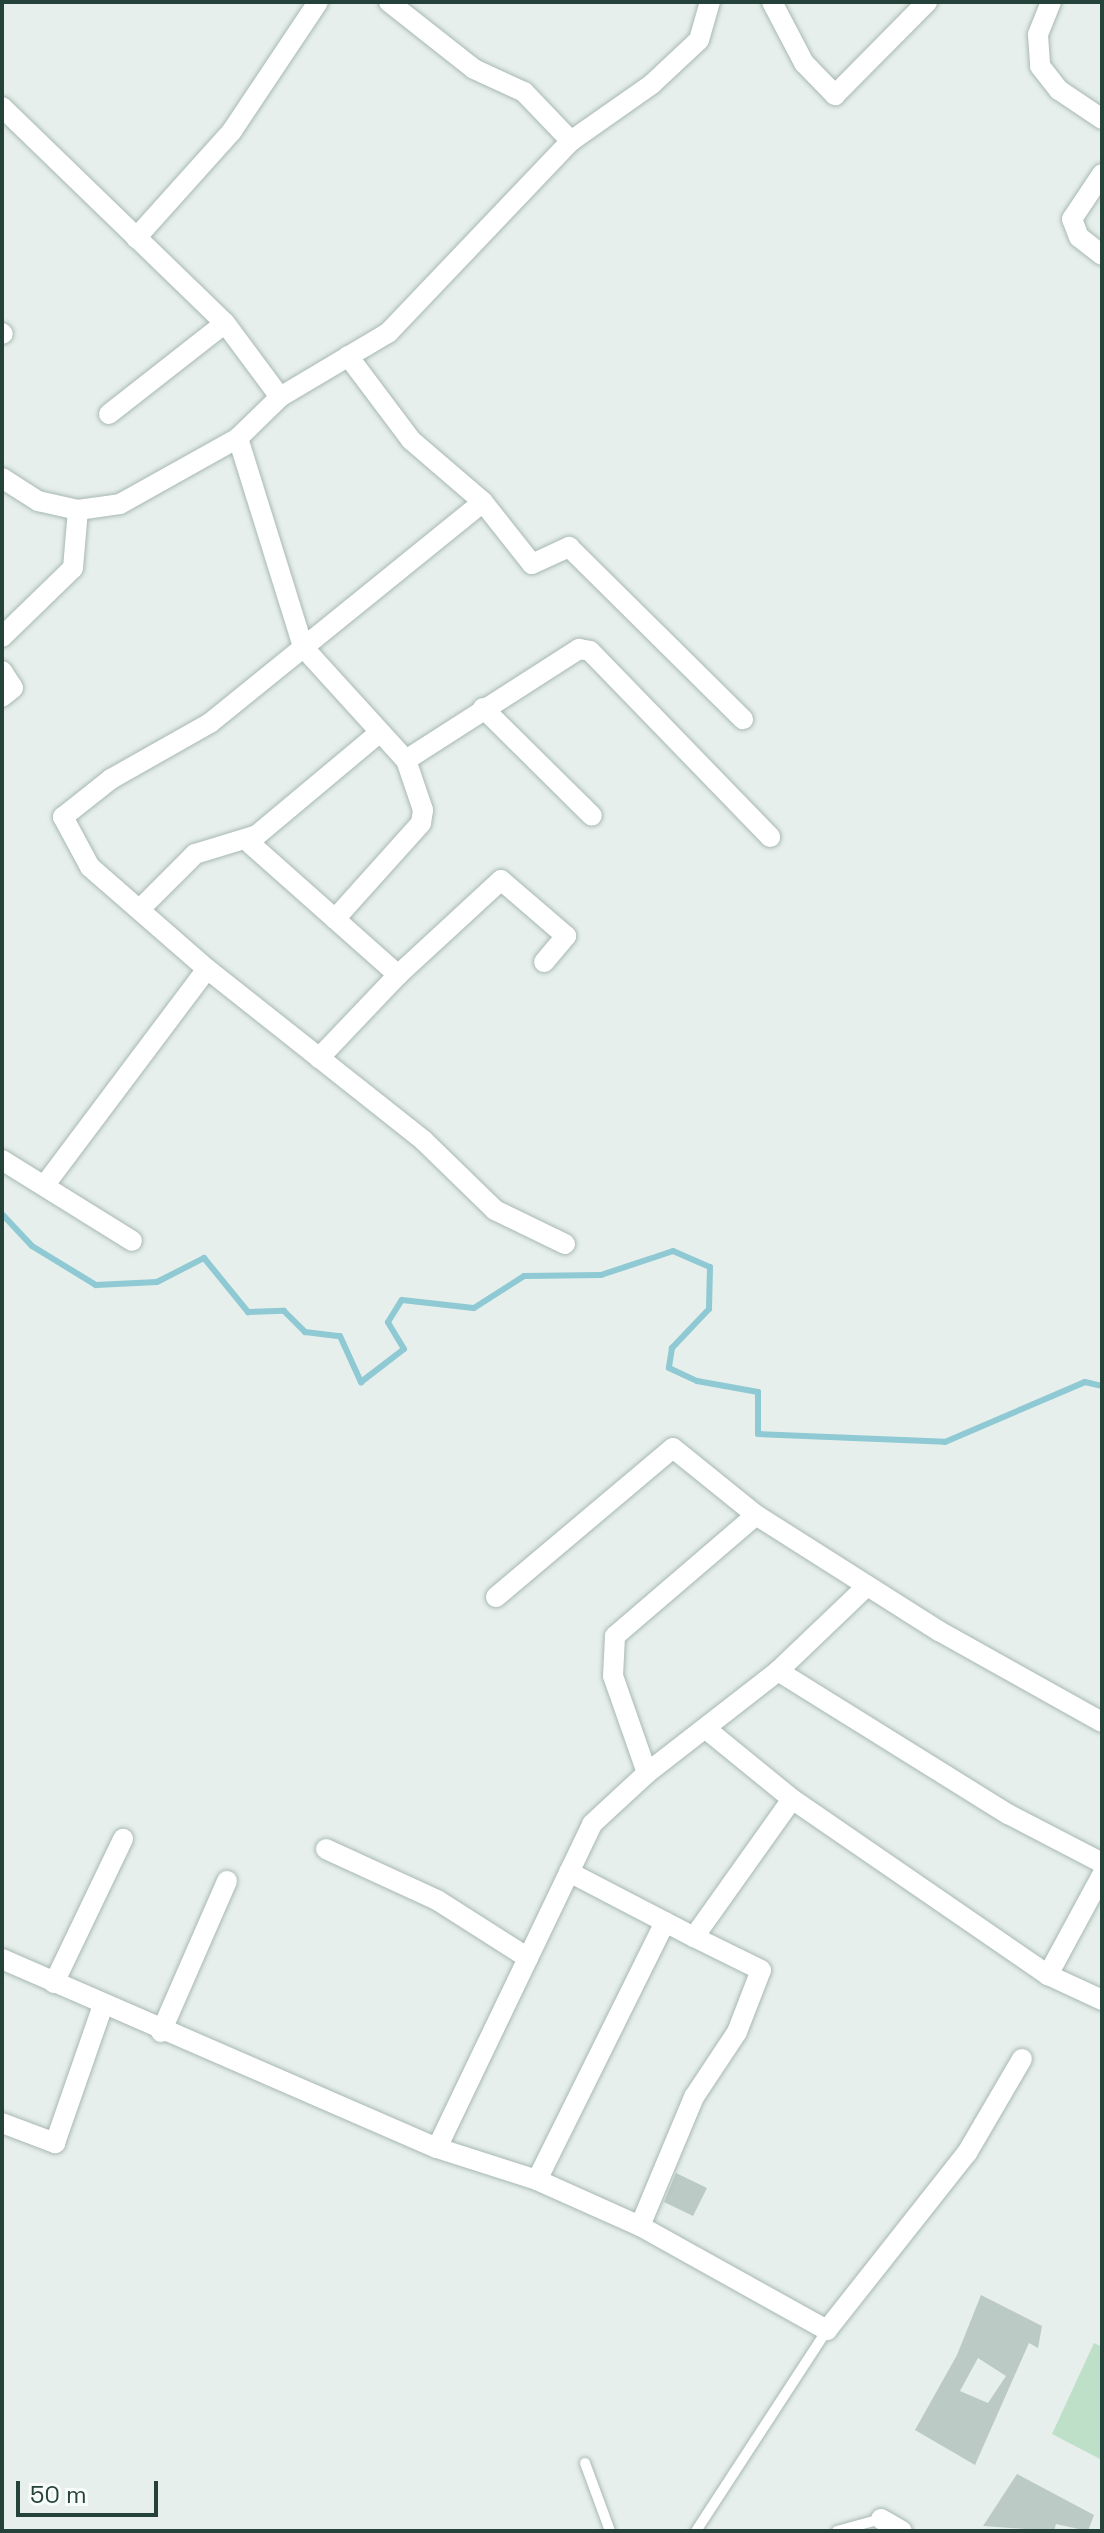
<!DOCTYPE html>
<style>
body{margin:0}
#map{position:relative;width:1104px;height:2533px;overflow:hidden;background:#e6efeb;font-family:"Space Grotesk",sans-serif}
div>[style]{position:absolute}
.green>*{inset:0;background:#bfe0c8}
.stream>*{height:6px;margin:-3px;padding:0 3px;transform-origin:3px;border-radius:3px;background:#8ec9d4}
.building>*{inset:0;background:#bbcac4}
.roads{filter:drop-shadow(0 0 2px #a8b8b2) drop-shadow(0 0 2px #a8b8b2)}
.lane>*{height:10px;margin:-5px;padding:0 5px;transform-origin:5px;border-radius:5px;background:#fff}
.street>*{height:20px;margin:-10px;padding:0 10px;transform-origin:10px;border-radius:10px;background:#fff}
span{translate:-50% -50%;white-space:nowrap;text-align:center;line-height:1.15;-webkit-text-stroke:6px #f7fbf9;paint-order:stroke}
.frame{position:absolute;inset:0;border:4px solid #24423a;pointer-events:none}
.scale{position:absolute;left:16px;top:2481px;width:142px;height:36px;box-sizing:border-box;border:4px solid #24423a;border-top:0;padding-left:10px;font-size:24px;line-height:28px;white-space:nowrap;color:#24423a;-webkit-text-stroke:6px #f7fbf9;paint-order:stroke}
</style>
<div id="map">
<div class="green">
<div style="clip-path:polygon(1094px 2343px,1102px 2347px,1102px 2460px,1052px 2434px)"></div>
</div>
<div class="stream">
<div style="left:2px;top:1214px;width:44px;rotate:46.8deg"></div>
<div style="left:32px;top:1246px;width:75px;rotate:31.4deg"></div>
<div style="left:96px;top:1285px;width:61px;rotate:-2.8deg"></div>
<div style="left:157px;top:1282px;width:53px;rotate:-27.1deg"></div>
<div style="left:204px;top:1258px;width:70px;rotate:50.8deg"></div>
<div style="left:248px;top:1312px;width:36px;rotate:-2deg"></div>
<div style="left:284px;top:1311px;width:30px;rotate:45deg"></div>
<div style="left:305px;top:1332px;width:35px;rotate:7deg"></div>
<div style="left:340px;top:1336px;width:51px;rotate:65.5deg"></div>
<div style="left:361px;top:1382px;width:54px;rotate:-37.5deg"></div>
<div style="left:404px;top:1349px;width:31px;rotate:-121deg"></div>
<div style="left:388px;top:1322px;width:26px;rotate:-58deg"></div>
<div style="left:402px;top:1300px;width:72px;rotate:6.3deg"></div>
<div style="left:474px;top:1308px;width:59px;rotate:-32.6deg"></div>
<div style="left:524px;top:1276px;width:77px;rotate:-0.7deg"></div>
<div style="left:601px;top:1275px;width:76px;rotate:-18.4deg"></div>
<div style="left:673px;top:1251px;width:40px;rotate:23.4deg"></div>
<div style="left:710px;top:1267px;width:42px;rotate:91.4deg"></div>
<div style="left:709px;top:1309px;width:54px;rotate:133.5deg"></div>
<div style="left:672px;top:1348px;width:20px;rotate:99deg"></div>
<div style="left:669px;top:1368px;width:31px;rotate:25deg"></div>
<div style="left:697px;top:1381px;width:62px;rotate:10.2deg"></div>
<div style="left:758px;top:1392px;width:42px;rotate:90deg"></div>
<div style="left:758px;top:1434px;width:187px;rotate:2.4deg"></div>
<div style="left:945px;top:1442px;width:152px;rotate:-23.2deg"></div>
<div style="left:1085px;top:1382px;width:17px;rotate:13deg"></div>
</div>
<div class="building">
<div style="clip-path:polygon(676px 2173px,707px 2188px,693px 2216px,664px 2202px)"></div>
<div style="clip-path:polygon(evenodd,981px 2295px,1042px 2326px,1038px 2348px,1029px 2343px,975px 2465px,915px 2430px,957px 2355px,981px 2295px,978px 2358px,1006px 2376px,988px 2403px,960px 2391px,978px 2358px)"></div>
<div style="clip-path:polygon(1017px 2474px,1094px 2515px,1088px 2531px,1056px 2524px,1054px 2531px,983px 2526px)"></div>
</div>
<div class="roads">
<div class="lane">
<div style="left:585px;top:2463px;width:72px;rotate:69.8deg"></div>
<div style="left:696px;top:2531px;width:240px;rotate:-56.9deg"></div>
<div style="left:837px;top:2531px;width:46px;rotate:-15.3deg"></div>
</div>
<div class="street">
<div style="left:389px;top:2px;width:108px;rotate:38.2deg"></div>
<div style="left:474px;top:69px;width:55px;rotate:24.7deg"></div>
<div style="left:524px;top:92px;width:68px;rotate:46.2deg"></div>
<div style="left:772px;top:2px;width:69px;rotate:62.3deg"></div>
<div style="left:804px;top:63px;width:45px;rotate:45.9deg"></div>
<div style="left:835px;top:95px;width:131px;rotate:-45.3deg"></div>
<div style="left:1051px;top:2px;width:35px;rotate:112deg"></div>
<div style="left:1038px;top:35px;width:31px;rotate:86deg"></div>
<div style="left:1040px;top:66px;width:31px;rotate:52deg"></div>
<div style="left:1059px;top:90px;width:52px;rotate:34deg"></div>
<div style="left:2px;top:107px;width:310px;rotate:44.1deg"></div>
<div style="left:225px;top:323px;width:92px;rotate:53.4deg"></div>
<div style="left:1102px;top:174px;width:54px;rotate:123.7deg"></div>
<div style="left:1072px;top:219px;width:19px;rotate:69deg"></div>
<div style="left:1079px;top:237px;width:29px;rotate:38deg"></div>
<div style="left:136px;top:238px;width:144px;rotate:-48.1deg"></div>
<div style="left:232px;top:131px;width:155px;rotate:-56.3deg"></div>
<div style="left:2px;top:333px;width:1px;rotate:45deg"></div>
<div style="left:348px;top:356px;width:105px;rotate:53.1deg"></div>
<div style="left:411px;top:440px;width:95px;rotate:40.7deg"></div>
<div style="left:109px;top:414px;width:147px;rotate:-38.1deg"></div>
<div style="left:238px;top:438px;width:219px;rotate:72.7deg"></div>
<div style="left:303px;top:647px;width:153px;rotate:47.7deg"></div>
<div style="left:406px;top:760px;width:206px;rotate:-32.7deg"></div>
<div style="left:579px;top:649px;width:11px;rotate:10deg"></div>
<div style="left:590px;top:651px;width:259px;rotate:45.9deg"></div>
<div style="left:2px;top:478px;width:43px;rotate:32.6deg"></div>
<div style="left:38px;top:501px;width:41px;rotate:12.7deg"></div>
<div style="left:78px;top:510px;width:42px;rotate:-8.1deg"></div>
<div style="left:120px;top:504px;width:135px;rotate:-29.2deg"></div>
<div style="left:238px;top:438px;width:59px;rotate:-44.3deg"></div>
<div style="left:280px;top:397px;width:126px;rotate:-30.7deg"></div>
<div style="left:388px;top:333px;width:265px;rotate:-46.4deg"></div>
<div style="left:571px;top:141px;width:99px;rotate:-35.1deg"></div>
<div style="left:652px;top:84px;width:64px;rotate:-43.1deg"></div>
<div style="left:699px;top:40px;width:40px;rotate:-74deg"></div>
<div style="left:2px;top:637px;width:99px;rotate:-44.2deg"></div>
<div style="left:73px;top:568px;width:58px;rotate:-85.1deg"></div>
<div style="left:2px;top:671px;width:20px;rotate:57deg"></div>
<div style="left:13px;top:688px;width:14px;rotate:141deg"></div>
<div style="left:483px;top:708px;width:153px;rotate:44.7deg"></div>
<div style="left:245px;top:839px;width:205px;rotate:41.6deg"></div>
<div style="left:398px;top:975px;width:140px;rotate:-42.7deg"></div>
<div style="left:501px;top:880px;width:86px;rotate:40.7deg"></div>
<div style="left:566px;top:936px;width:34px;rotate:130deg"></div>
<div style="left:140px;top:909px;width:78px;rotate:-45deg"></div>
<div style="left:195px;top:854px;width:65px;rotate:-17deg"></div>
<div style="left:257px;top:835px;width:160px;rotate:-39.9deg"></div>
<div style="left:335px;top:919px;width:129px;rotate:-48.1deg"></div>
<div style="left:421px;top:823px;width:13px;rotate:-81deg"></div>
<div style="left:423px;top:810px;width:53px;rotate:-108.8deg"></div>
<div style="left:319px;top:1058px;width:115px;rotate:-46.4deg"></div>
<div style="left:2px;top:1160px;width:153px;rotate:31.9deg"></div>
<div style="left:47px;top:1182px;width:266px;rotate:-53.1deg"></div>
<div style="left:565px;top:1244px;width:78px;rotate:-154.1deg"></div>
<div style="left:495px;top:1210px;width:100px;rotate:-135.8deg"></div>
<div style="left:423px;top:1140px;width:275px;rotate:-141.6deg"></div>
<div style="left:207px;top:969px;width:155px;rotate:-138.9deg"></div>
<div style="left:90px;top:867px;width:57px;rotate:-118.4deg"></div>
<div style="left:63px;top:817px;width:61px;rotate:-38.4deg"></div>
<div style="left:111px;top:779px;width:114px;rotate:-29.5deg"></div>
<div style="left:210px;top:723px;width:351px;rotate:-39deg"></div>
<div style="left:483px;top:502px;width:79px;rotate:51.7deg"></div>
<div style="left:532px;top:564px;width:41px;rotate:-24.7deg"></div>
<div style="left:569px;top:547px;width:245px;rotate:44.7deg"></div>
<div style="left:496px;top:1597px;width:231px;rotate:-40.1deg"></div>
<div style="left:673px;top:1448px;width:107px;rotate:38.9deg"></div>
<div style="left:778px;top:1671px;width:271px;rotate:31.9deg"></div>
<div style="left:1008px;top:1814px;width:106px;rotate:27.5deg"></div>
<div style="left:647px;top:1773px;width:166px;rotate:-37.9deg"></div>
<div style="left:778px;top:1671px;width:123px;rotate:-43.7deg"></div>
<div style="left:792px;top:1799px;width:311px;rotate:34.5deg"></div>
<div style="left:326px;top:1849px;width:122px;rotate:24.7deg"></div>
<div style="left:437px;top:1900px;width:108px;rotate:32.5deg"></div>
<div style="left:569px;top:1872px;width:141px;rotate:27.5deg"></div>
<div style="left:694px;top:1937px;width:169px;rotate:-54.6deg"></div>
<div style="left:792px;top:1799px;width:112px;rotate:-140.8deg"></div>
<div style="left:1102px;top:1875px;width:114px;rotate:118.4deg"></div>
<div style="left:1048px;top:1975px;width:60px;rotate:24.8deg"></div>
<div style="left:2px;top:1959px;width:474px;rotate:23.5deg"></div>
<div style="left:437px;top:2148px;width:359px;rotate:-64.4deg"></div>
<div style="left:592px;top:1824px;width:75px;rotate:-42.8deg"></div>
<div style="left:647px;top:1773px;width:103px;rotate:-109.3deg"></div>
<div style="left:613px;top:1676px;width:40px;rotate:-87.1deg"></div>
<div style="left:615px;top:1636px;width:186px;rotate:-40.6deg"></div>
<div style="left:756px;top:1515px;width:217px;rotate:32.4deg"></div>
<div style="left:939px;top:1631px;width:187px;rotate:29.2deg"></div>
<div style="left:54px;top:1983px;width:160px;rotate:-64.4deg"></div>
<div style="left:161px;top:2032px;width:165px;rotate:-66.4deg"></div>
<div style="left:2px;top:2123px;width:57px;rotate:20.7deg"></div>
<div style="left:55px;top:2143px;width:146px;rotate:-70.8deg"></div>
<div style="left:437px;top:2148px;width:105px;rotate:17.7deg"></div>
<div style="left:537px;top:2180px;width:113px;rotate:24.1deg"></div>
<div style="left:640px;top:2226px;width:140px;rotate:-67.3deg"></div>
<div style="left:694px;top:2097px;width:78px;rotate:-56.5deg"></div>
<div style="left:737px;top:2032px;width:66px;rotate:-68.8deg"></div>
<div style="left:761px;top:1970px;width:75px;rotate:-153.8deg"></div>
<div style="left:537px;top:2180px;width:288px;rotate:-63.6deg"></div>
<div style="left:640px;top:2226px;width:214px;rotate:29.1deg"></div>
<div style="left:827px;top:2330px;width:226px;rotate:-51.7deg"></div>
<div style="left:967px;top:2153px;width:109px;rotate:-59.7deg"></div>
<div style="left:881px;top:2519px;width:24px;rotate:30deg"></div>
</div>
</div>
<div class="frame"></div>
<div class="scale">50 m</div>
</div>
